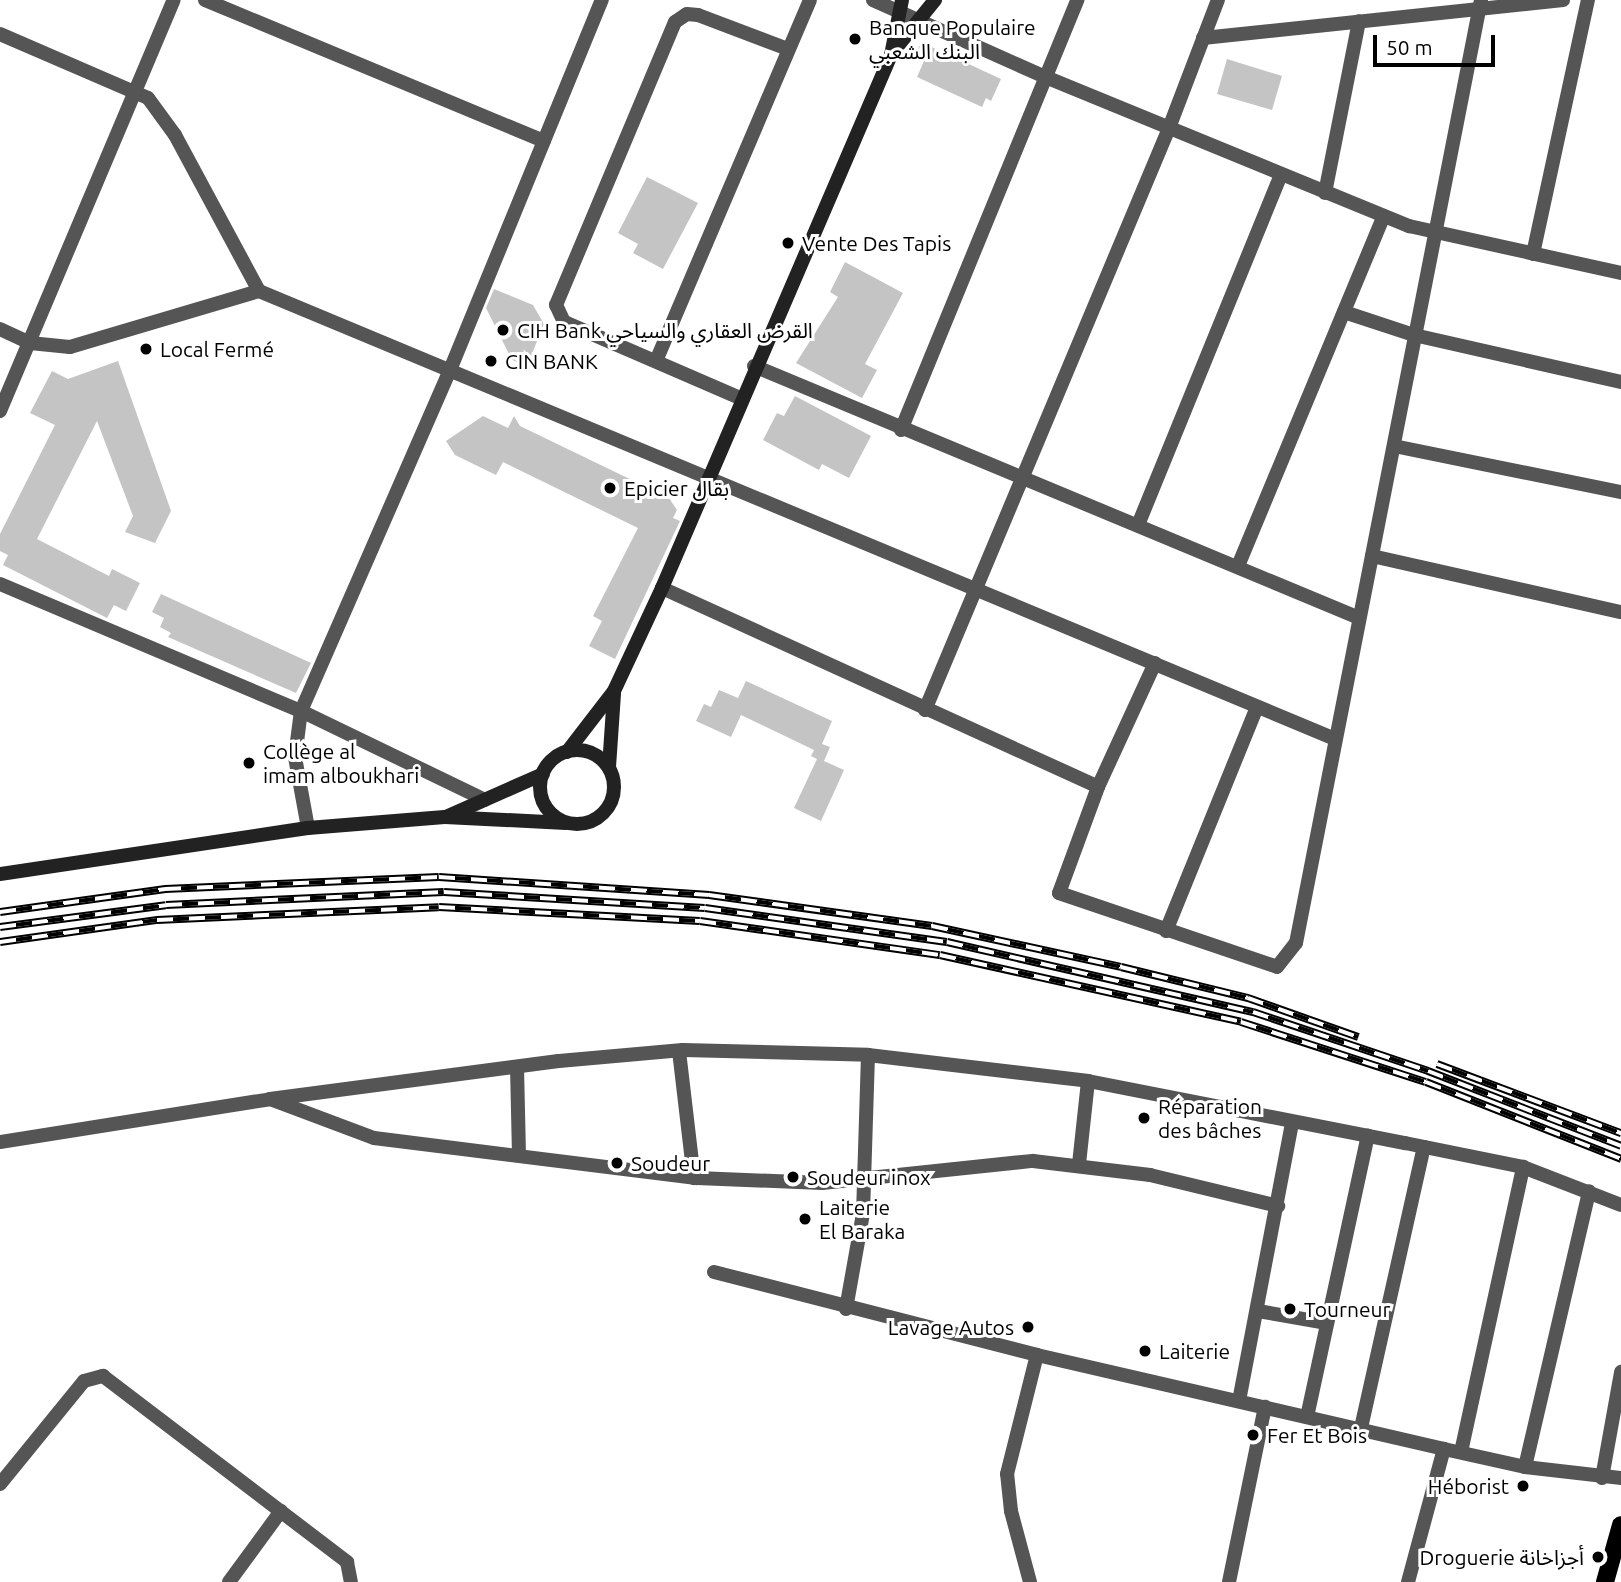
<!DOCTYPE html>
<meta charset="utf-8">
<style>
body{margin:0}
#map{position:relative;width:1621px;height:1582px;overflow:hidden;background:#fff;font-family:Ubuntu,"Noto Sans Arabic",sans-serif}
div>[style]{position:absolute}
.building>*{inset:0;background:#c4c4c4}
.street>*{height:14px;margin:-7px;padding:0 7px;transform-origin:7px;border-radius:7px;background:#555}
.secondary>*{height:14px;margin:-7px;padding:0 7px;transform-origin:7px;border-radius:7px;background:#222}
.secondary>.ring{margin:-7px;padding:0;box-sizing:content-box;background:none;border:14px solid #222;border-radius:50%}
.primary>*{height:18px;margin:-9px;padding:0 9px;transform-origin:9px;border-radius:9px;background:#000}
.rail>*{height:8px;margin-top:-4px;transform-origin:0;background:repeating-linear-gradient(90deg,#fff 0 16px,#000 0 32px);box-sizing:border-box;border-block:2px solid #000}
.dots>*{width:19px;height:19px;translate:-50% -50%;box-sizing:border-box;border:4px solid #fff;border-radius:50%}
span{translate:-50% -50%;white-space:nowrap;text-align:center;line-height:1.15;-webkit-text-stroke:6px #fff;paint-order:stroke}
.poi-label{font-size:21px;color:#000}
.left{translate:0 -50%;text-align:left}
.right{translate:-100% -50%;text-align:right}
.scale{position:absolute;left:1373px;top:35px;width:122px;height:32px;box-sizing:border-box;border:4px solid #000;border-top:0;padding-left:9px;font-size:21px;line-height:24px;white-space:nowrap;color:#000;-webkit-text-stroke:5px #fff;paint-order:stroke}
</style>
<div id="map">
<div class="building">
<div style="clip-path:polygon(921px 42px,1001px 79px,991px 101px,986px 98px,982px 107px,917px 77px,924px 61px,915px 56px)"></div>
<div style="clip-path:polygon(1227px 59px,1282px 76px,1272px 110px,1217px 94px)"></div>
<div style="clip-path:polygon(647px 177px,698px 203px,663px 269px,633px 253px,638px 244px,618px 233px)"></div>
<div style="clip-path:polygon(845px 262px,903px 293px,865px 364px,877px 370px,862px 398px,796px 363px,838px 297px,830px 292px)"></div>
<div style="clip-path:polygon(494px 289px,533px 305px,544px 324px,527px 366px,512px 360px,486px 308px)"></div>
<div style="clip-path:polygon(118px 361px,171px 511px,155px 543px,125px 532px,133px 516px,97px 421px,37px 539px,109px 576px,112px 569px,140px 583px,126px 611px,114px 605px,107px 618px,3px 565px,8px 555px,0 551px,0 534px,55px 425px,30px 413px,52px 371px,68px 379px)"></div>
<div style="clip-path:polygon(795px 396px,871px 436px,849px 478px,822px 464px,819px 470px,763px 440px,777px 413px,784px 416px)"></div>
<div style="clip-path:polygon(483px 416px,508px 428px,514px 416px,520px 426px,669px 498px,677px 510px,673px 518px,680px 521px,615px 659px,589px 646px,602px 621px,593px 616px,638px 528px,503px 462px,496px 475px,455px 455px,446px 441px)"></div>
<div style="clip-path:polygon(161px 594px,311px 663px,296px 693px,168px 637px,171px 633px,160px 627px,164px 618px,152px 612px)"></div>
<div style="clip-path:polygon(746px 681px,832px 721px,822px 744px,830px 747px,824px 761px,844px 770px,821px 821px,794px 808px,817px 759px,811px 756px,814px 750px,741px 715px,731px 737px,696px 721px,704px 704px,711px 707px,719px 690px,738px 698px)"></div>
</div>
<div class="street">
<div style="left:205px;top:0;width:367px;rotate:22.6deg"></div>
<div style="left:873px;top:0;width:186px;rotate:24.1deg"></div>
<div style="left:1043px;top:76px;width:396px;rotate:22.3deg"></div>
<div style="left:1409px;top:226px;width:217px;rotate:12.5deg"></div>
<div style="left:0;top:34px;width:161px;rotate:23.4deg"></div>
<div style="left:148px;top:98px;width:46px;rotate:53.9deg"></div>
<div style="left:175px;top:135px;width:177px;rotate:61.7deg"></div>
<div style="left:259px;top:291px;width:1163px;rotate:22.6deg"></div>
<div style="left:1203px;top:38px;width:362px;rotate:-6deg"></div>
<div style="left:1325px;top:193px;width:175px;rotate:-78.8deg"></div>
<div style="left:1533px;top:254px;width:260px;rotate:-77.8deg"></div>
<div style="left:1344px;top:312px;width:74px;rotate:18.2deg"></div>
<div style="left:1414px;top:335px;width:212px;rotate:12.8deg"></div>
<div style="left:0;top:329px;width:33px;rotate:25deg"></div>
<div style="left:30px;top:343px;width:40px;rotate:5.7deg"></div>
<div style="left:70px;top:347px;width:197px;rotate:-16.5deg"></div>
<div style="left:656px;top:361px;width:392px;rotate:-66.9deg"></div>
<div style="left:754px;top:366px;width:655px;rotate:22.61deg"></div>
<div style="left:740px;top:398px;width:192px;rotate:-156.6deg"></div>
<div style="left:564px;top:322px;width:19px;rotate:-115deg"></div>
<div style="left:556px;top:305px;width:307px;rotate:-67.2deg"></div>
<div style="left:675px;top:22px;width:14px;rotate:-34deg"></div>
<div style="left:687px;top:14px;width:11px;rotate:5deg"></div>
<div style="left:698px;top:15px;width:96px;rotate:20.7deg"></div>
<div style="left:0;top:411px;width:446px;rotate:-67.1deg"></div>
<div style="left:901px;top:430px;width:465px;rotate:-67.7deg"></div>
<div style="left:1394px;top:446px;width:232px;rotate:11.5deg"></div>
<div style="left:1138px;top:525px;width:378px;rotate:-67.8deg"></div>
<div style="left:1372px;top:556px;width:255px;rotate:12.7deg"></div>
<div style="left:1238px;top:566px;width:378px;rotate:-67.4deg"></div>
<div style="left:0;top:584px;width:327px;rotate:22.9deg"></div>
<div style="left:301px;top:711px;width:204px;rotate:25.8deg"></div>
<div style="left:662px;top:588px;width:479px;rotate:24.5deg"></div>
<div style="left:1155px;top:663px;width:136px;rotate:114.7deg"></div>
<div style="left:1098px;top:787px;width:113px;rotate:110.2deg"></div>
<div style="left:1059px;top:893px;width:230px;rotate:18.7deg"></div>
<div style="left:1277px;top:967px;width:31px;rotate:-52deg"></div>
<div style="left:1296px;top:943px;width:961px;rotate:-78.9deg"></div>
<div style="left:925px;top:710px;width:631px;rotate:-67.25deg"></div>
<div style="left:1169px;top:128px;width:137px;rotate:-69.1deg"></div>
<div style="left:308px;top:828px;width:72px;rotate:-100.4deg"></div>
<div style="left:295px;top:757px;width:46px;rotate:-82.6deg"></div>
<div style="left:301px;top:711px;width:372px;rotate:-66.4deg"></div>
<div style="left:450px;top:370px;width:400px;rotate:-67.7deg"></div>
<div style="left:1166px;top:931px;width:242px;rotate:-67.9deg"></div>
<div style="left:679px;top:1051px;width:128px;rotate:83.3deg"></div>
<div style="left:517px;top:1067px;width:87px;rotate:88.7deg"></div>
<div style="left:270px;top:1099px;width:111px;rotate:20.6deg"></div>
<div style="left:374px;top:1138px;width:325px;rotate:7.1deg"></div>
<div style="left:697px;top:1178px;width:125px;rotate:2.3deg"></div>
<div style="left:822px;top:1183px;width:212px;rotate:-6deg"></div>
<div style="left:1033px;top:1161px;width:118px;rotate:6.8deg"></div>
<div style="left:1150px;top:1175px;width:132px;rotate:13.6deg"></div>
<div style="left:0;top:1142px;width:273px;rotate:-9deg"></div>
<div style="left:270px;top:1099px;width:291px;rotate:-7.5deg"></div>
<div style="left:559px;top:1061px;width:124px;rotate:-5.1deg"></div>
<div style="left:683px;top:1050px;width:185px;rotate:1.5deg"></div>
<div style="left:868px;top:1055px;width:222px;rotate:6.7deg"></div>
<div style="left:1088px;top:1081px;width:323px;rotate:11.1deg"></div>
<div style="left:1405px;top:1143px;width:120px;rotate:11.5deg"></div>
<div style="left:1523px;top:1167px;width:105px;rotate:21.2deg"></div>
<div style="left:1079px;top:1164px;width:83px;rotate:-83.8deg"></div>
<div style="left:714px;top:1272px;width:333px;rotate:14.4deg"></div>
<div style="left:1037px;top:1355px;width:418px;rotate:13deg"></div>
<div style="left:1444px;top:1449px;width:83px;rotate:12.5deg"></div>
<div style="left:1525px;top:1467px;width:97px;rotate:6.5deg"></div>
<div style="left:846px;top:1309px;width:97px;rotate:-79.9deg"></div>
<div style="left:863px;top:1214px;width:159px;rotate:-88.2deg"></div>
<div style="left:1258px;top:1311px;width:70px;rotate:9.9deg"></div>
<div style="left:1239px;top:1401px;width:284px;rotate:-79.2deg"></div>
<div style="left:1307px;top:1417px;width:288px;rotate:-77.8deg"></div>
<div style="left:1361px;top:1428px;width:288px;rotate:-77.4deg"></div>
<div style="left:1461px;top:1452px;width:292px;rotate:-77.7deg"></div>
<div style="left:1525px;top:1467px;width:283px;rotate:-76.9deg"></div>
<div style="left:1602px;top:1478px;width:108px;rotate:-79.8deg"></div>
<div style="left:0;top:1484px;width:133px;rotate:-50.8deg"></div>
<div style="left:84px;top:1381px;width:20px;rotate:-15deg"></div>
<div style="left:103px;top:1376px;width:307px;rotate:37.3deg"></div>
<div style="left:347px;top:1562px;width:20px;rotate:79deg"></div>
<div style="left:229px;top:1582px;width:88px;rotate:-53.8deg"></div>
<div style="left:1030px;top:1582px;width:73px;rotate:-105deg"></div>
<div style="left:1011px;top:1511px;width:37px;rotate:-96deg"></div>
<div style="left:1007px;top:1474px;width:123px;rotate:-75.9deg"></div>
<div style="left:1229px;top:1582px;width:179px;rotate:-78.4deg"></div>
<div style="left:1408px;top:1582px;width:138px;rotate:-74.9deg"></div>
</div>
<div class="secondary">
<div style="left:896px;top:48px;width:62px;rotate:-50.9deg"></div>
<div class="ring" style="left:540px;top:750px;width:60px;height:60px"></div>
<div style="left:567px;top:752px;width:77px;rotate:-52.4deg"></div>
<div style="left:614px;top:691px;width:114px;rotate:-65deg"></div>
<div style="left:662px;top:588px;width:580px;rotate:-66.75deg"></div>
<div style="left:891px;top:55px;width:56px;rotate:-78.7deg"></div>
<div style="left:609px;top:767px;width:74px;rotate:-86.1deg"></div>
<div style="left:446px;top:817px;width:106px;rotate:-23.9deg"></div>
<div style="left:0;top:874px;width:311px;rotate:-8.5deg"></div>
<div style="left:308px;top:828px;width:137px;rotate:-4.6deg"></div>
<div style="left:445px;top:817px;width:121px;rotate:2.8deg"></div>
</div>
<div class="primary">
<div style="left:1605px;top:1582px;width:59px;rotate:-74.3deg"></div>
</div>
<div class="rail">
<div style="left:0;top:912px;width:167px;rotate:-7.9deg"></div>
<div style="left:165px;top:889px;width:274px;rotate:-2.5deg"></div>
<div style="left:439px;top:877px;width:271px;rotate:3.8deg"></div>
<div style="left:709px;top:895px;width:225px;rotate:7.9deg"></div>
<div style="left:932px;top:926px;width:193px;rotate:12.2deg"></div>
<div style="left:1121px;top:967px;width:131px;rotate:13.7deg"></div>
<div style="left:1248px;top:998px;width:117px;rotate:19.5deg"></div>
<div style="left:0;top:927px;width:167px;rotate:-7.5deg"></div>
<div style="left:166px;top:905px;width:278px;rotate:-2.7deg"></div>
<div style="left:444px;top:892px;width:261px;rotate:3.5deg"></div>
<div style="left:705px;top:908px;width:244px;rotate:8deg"></div>
<div style="left:947px;top:942px;width:314px;rotate:12.9deg"></div>
<div style="left:1253px;top:1012px;width:185px;rotate:18.6deg"></div>
<div style="left:1428px;top:1071px;width:207px;rotate:21.2deg"></div>
<div style="left:0;top:942px;width:159px;rotate:-8deg"></div>
<div style="left:157px;top:920px;width:282px;rotate:-2.6deg"></div>
<div style="left:439px;top:907px;width:261px;rotate:3.1deg"></div>
<div style="left:700px;top:921px;width:242px;rotate:8.1deg"></div>
<div style="left:940px;top:955px;width:308px;rotate:12.5deg"></div>
<div style="left:1241px;top:1022px;width:194px;rotate:18deg"></div>
<div style="left:1426px;top:1082px;width:210px;rotate:21.5deg"></div>
<div style="left:1437px;top:1064px;width:197px;rotate:20.6deg"></div>
</div>
<div class="dots">
<div style="left:855px;top:39px;background:#000"></div>
<div style="left:788px;top:243px;background:#000"></div>
<div style="left:503px;top:330px;background:#000"></div>
<div style="left:146px;top:349px;background:#000"></div>
<div style="left:491px;top:361px;background:#000"></div>
<div style="left:610px;top:488px;background:#000"></div>
<div style="left:249px;top:763px;background:#000"></div>
<div style="left:1144px;top:1118px;background:#000"></div>
<div style="left:617px;top:1163px;background:#000"></div>
<div style="left:793px;top:1177px;background:#000"></div>
<div style="left:805px;top:1219px;background:#000"></div>
<div style="left:1290px;top:1309px;background:#000"></div>
<div style="left:1028px;top:1327px;background:#000"></div>
<div style="left:1145px;top:1351px;background:#000"></div>
<div style="left:1253px;top:1435px;background:#000"></div>
<div style="left:1523px;top:1486px;background:#000"></div>
<div style="left:1598px;top:1557px;background:#000"></div>
</div>
<div class="poi-label">
<span class="left" style="left:869px;top:39px">Banque Populaire<br>البنك الشعبي</span>
<span class="left" style="left:802px;top:243px">Vente Des Tapis</span>
<span class="left" style="left:517px;top:330px">CIH Bank القرض العقاري والسياحي</span>
<span class="left" style="left:160px;top:349px">Local Fermé</span>
<span class="left" style="left:505px;top:361px">CIN BANK</span>
<span class="left" style="left:624px;top:488px">Epicier بقال</span>
<span class="left" style="left:263px;top:763px">Collège al<br>imam alboukhari</span>
<span class="left" style="left:1158px;top:1118px">Réparation<br>des bâches</span>
<span class="left" style="left:631px;top:1163px">Soudeur</span>
<span class="left" style="left:807px;top:1177px">Soudeur inox</span>
<span class="left" style="left:819px;top:1219px">Laiterie<br>El Baraka</span>
<span class="left" style="left:1304px;top:1309px">Tourneur</span>
<span class="right" style="left:1014px;top:1327px">Lavage Autos</span>
<span class="left" style="left:1159px;top:1351px">Laiterie</span>
<span class="left" style="left:1267px;top:1435px">Fer Et Bois</span>
<span class="right" style="left:1509px;top:1486px">Héborist</span>
<span class="right" style="left:1584px;top:1557px">Droguerie أجزاخانة</span>
</div>
<div class="scale">50 m</div>
</div>
